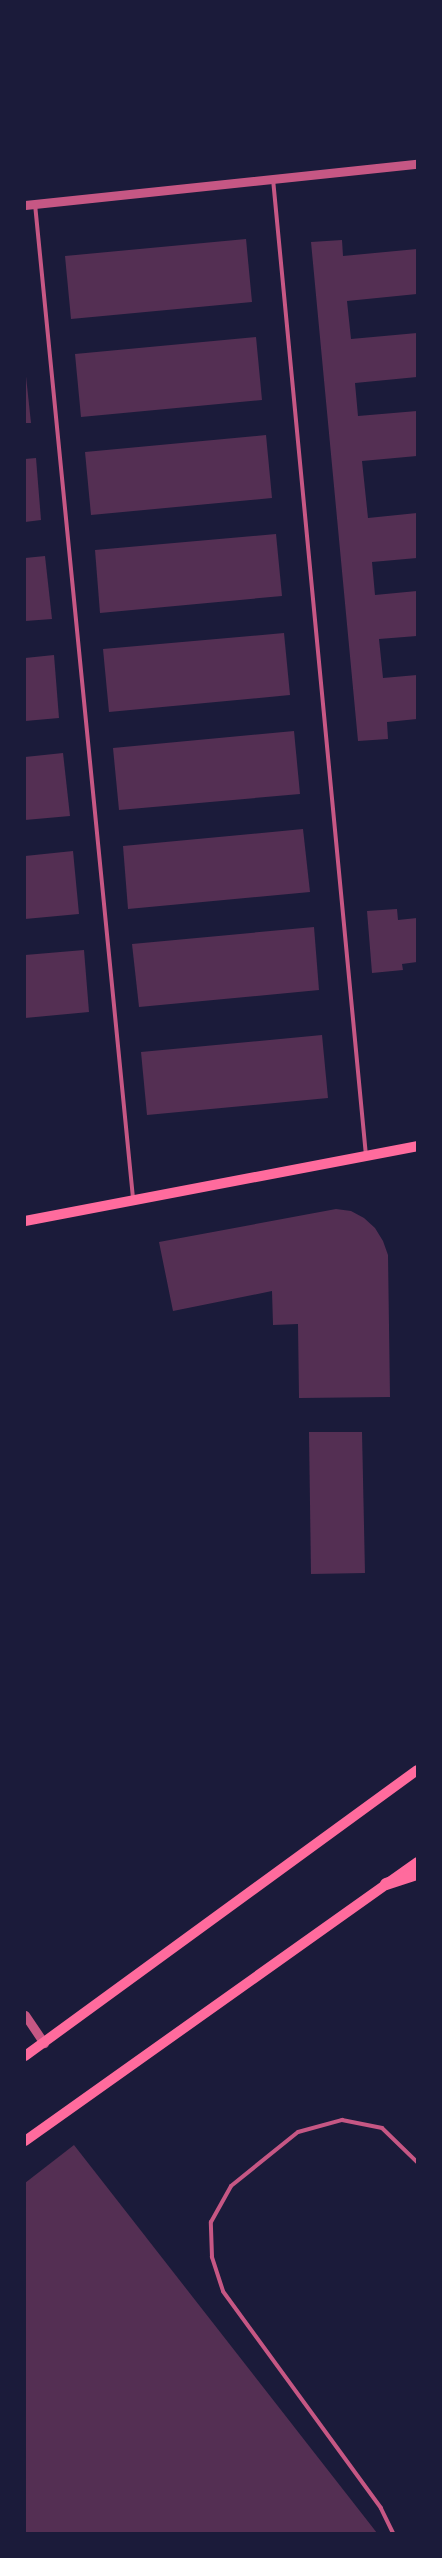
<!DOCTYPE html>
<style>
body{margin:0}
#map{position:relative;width:442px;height:2558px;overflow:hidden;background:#1b1b3a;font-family:"Archivo Narrow",sans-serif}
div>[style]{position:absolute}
.building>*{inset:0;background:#542f53}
.service>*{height:4px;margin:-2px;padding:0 2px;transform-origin:2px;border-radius:2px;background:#c65784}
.tertiary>*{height:9px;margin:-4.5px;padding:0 4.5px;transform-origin:4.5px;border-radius:4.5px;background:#c65784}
.secondary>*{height:10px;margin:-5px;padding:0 5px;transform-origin:5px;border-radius:5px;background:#ff6b9d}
.primary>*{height:12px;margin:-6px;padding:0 6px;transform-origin:6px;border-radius:6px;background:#ff6b9d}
span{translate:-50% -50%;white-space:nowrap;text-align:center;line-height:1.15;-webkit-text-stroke:5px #1b1b3a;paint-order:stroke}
.frame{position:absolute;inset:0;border:26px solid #1b1b3a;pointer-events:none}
</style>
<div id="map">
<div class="building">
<div style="clip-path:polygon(246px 239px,252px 302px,71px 319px,65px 256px)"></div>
<div style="clip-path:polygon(342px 240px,343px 256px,417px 249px,417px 294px,347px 301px,351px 339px,417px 333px,417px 377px,355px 383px,358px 416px,417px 411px,417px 456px,362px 461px,368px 518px,417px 513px,417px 558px,372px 562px,375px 595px,417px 591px,417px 636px,379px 639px,383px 678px,417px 675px,417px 719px,387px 722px,388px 739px,358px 741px,311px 242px)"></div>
<div style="clip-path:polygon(256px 337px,262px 400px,81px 417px,75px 354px)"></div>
<div style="clip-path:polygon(25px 367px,31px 423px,25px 423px)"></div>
<div style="clip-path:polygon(266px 435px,272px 498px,91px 515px,85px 452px)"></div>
<div style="clip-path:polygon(36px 458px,41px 520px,25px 522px,25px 459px)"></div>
<div style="clip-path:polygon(276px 534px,282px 596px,100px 613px,95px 550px)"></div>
<div style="clip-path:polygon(45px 556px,52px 619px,25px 621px,25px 558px)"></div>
<div style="clip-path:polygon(284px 633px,290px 695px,109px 712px,103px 649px)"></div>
<div style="clip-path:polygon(54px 655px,59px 718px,25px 721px,25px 658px)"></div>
<div style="clip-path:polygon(294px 731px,300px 794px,119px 810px,113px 748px)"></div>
<div style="clip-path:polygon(63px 753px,70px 816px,25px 820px,25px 757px)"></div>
<div style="clip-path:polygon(303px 829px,310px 892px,128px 909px,123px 846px)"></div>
<div style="clip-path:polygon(73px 851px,79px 914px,25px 919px,25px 856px)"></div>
<div style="clip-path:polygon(397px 909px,398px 920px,417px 918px,417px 962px,402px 964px,403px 970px,372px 973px,367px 911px)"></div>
<div style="clip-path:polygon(314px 927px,319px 990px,139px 1007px,132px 944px)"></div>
<div style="clip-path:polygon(84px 950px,89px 1012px,25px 1018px,25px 955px)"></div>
<div style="clip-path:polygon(322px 1035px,328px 1098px,147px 1115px,141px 1052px)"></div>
<div style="clip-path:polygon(336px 1209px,351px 1211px,364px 1218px,375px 1228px,383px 1241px,388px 1255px,390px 1397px,299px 1398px,298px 1324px,273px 1325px,272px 1291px,173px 1311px,159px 1242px)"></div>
<div style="clip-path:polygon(309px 1432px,362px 1432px,365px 1573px,311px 1574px)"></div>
<div style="clip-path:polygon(74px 2145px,377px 2533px,25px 2533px,25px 2183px)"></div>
</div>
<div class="service">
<div style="left:273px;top:179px;width:980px;rotate:84.56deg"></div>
<div style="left:35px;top:204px;width:1000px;rotate:84.37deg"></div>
<div style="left:393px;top:2533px;width:28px;rotate:-116deg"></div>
<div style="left:381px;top:2508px;width:268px;rotate:-126.1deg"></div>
<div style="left:223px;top:2291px;width:36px;rotate:-108deg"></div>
<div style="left:212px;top:2257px;width:35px;rotate:-92deg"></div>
<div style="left:211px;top:2222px;width:41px;rotate:-60.9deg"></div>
<div style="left:231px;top:2186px;width:86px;rotate:-38.9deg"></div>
<div style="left:298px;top:2132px;width:46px;rotate:-15.3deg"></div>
<div style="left:342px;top:2120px;width:41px;rotate:11.3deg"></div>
<div style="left:382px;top:2128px;width:49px;rotate:44.2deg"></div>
</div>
<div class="tertiary">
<div style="left:25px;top:205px;width:394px;rotate:-6deg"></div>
<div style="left:25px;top:2015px;width:34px;rotate:56deg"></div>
</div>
<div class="secondary">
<div style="left:25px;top:1221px;width:399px;rotate:-10.8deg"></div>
<div style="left:25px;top:2056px;width:485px;rotate:-36.1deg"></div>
<div style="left:25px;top:2141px;width:481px;rotate:-35.4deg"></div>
</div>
<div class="primary">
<div style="left:386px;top:1884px;width:33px;rotate:-18deg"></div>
</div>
<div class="frame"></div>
</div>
